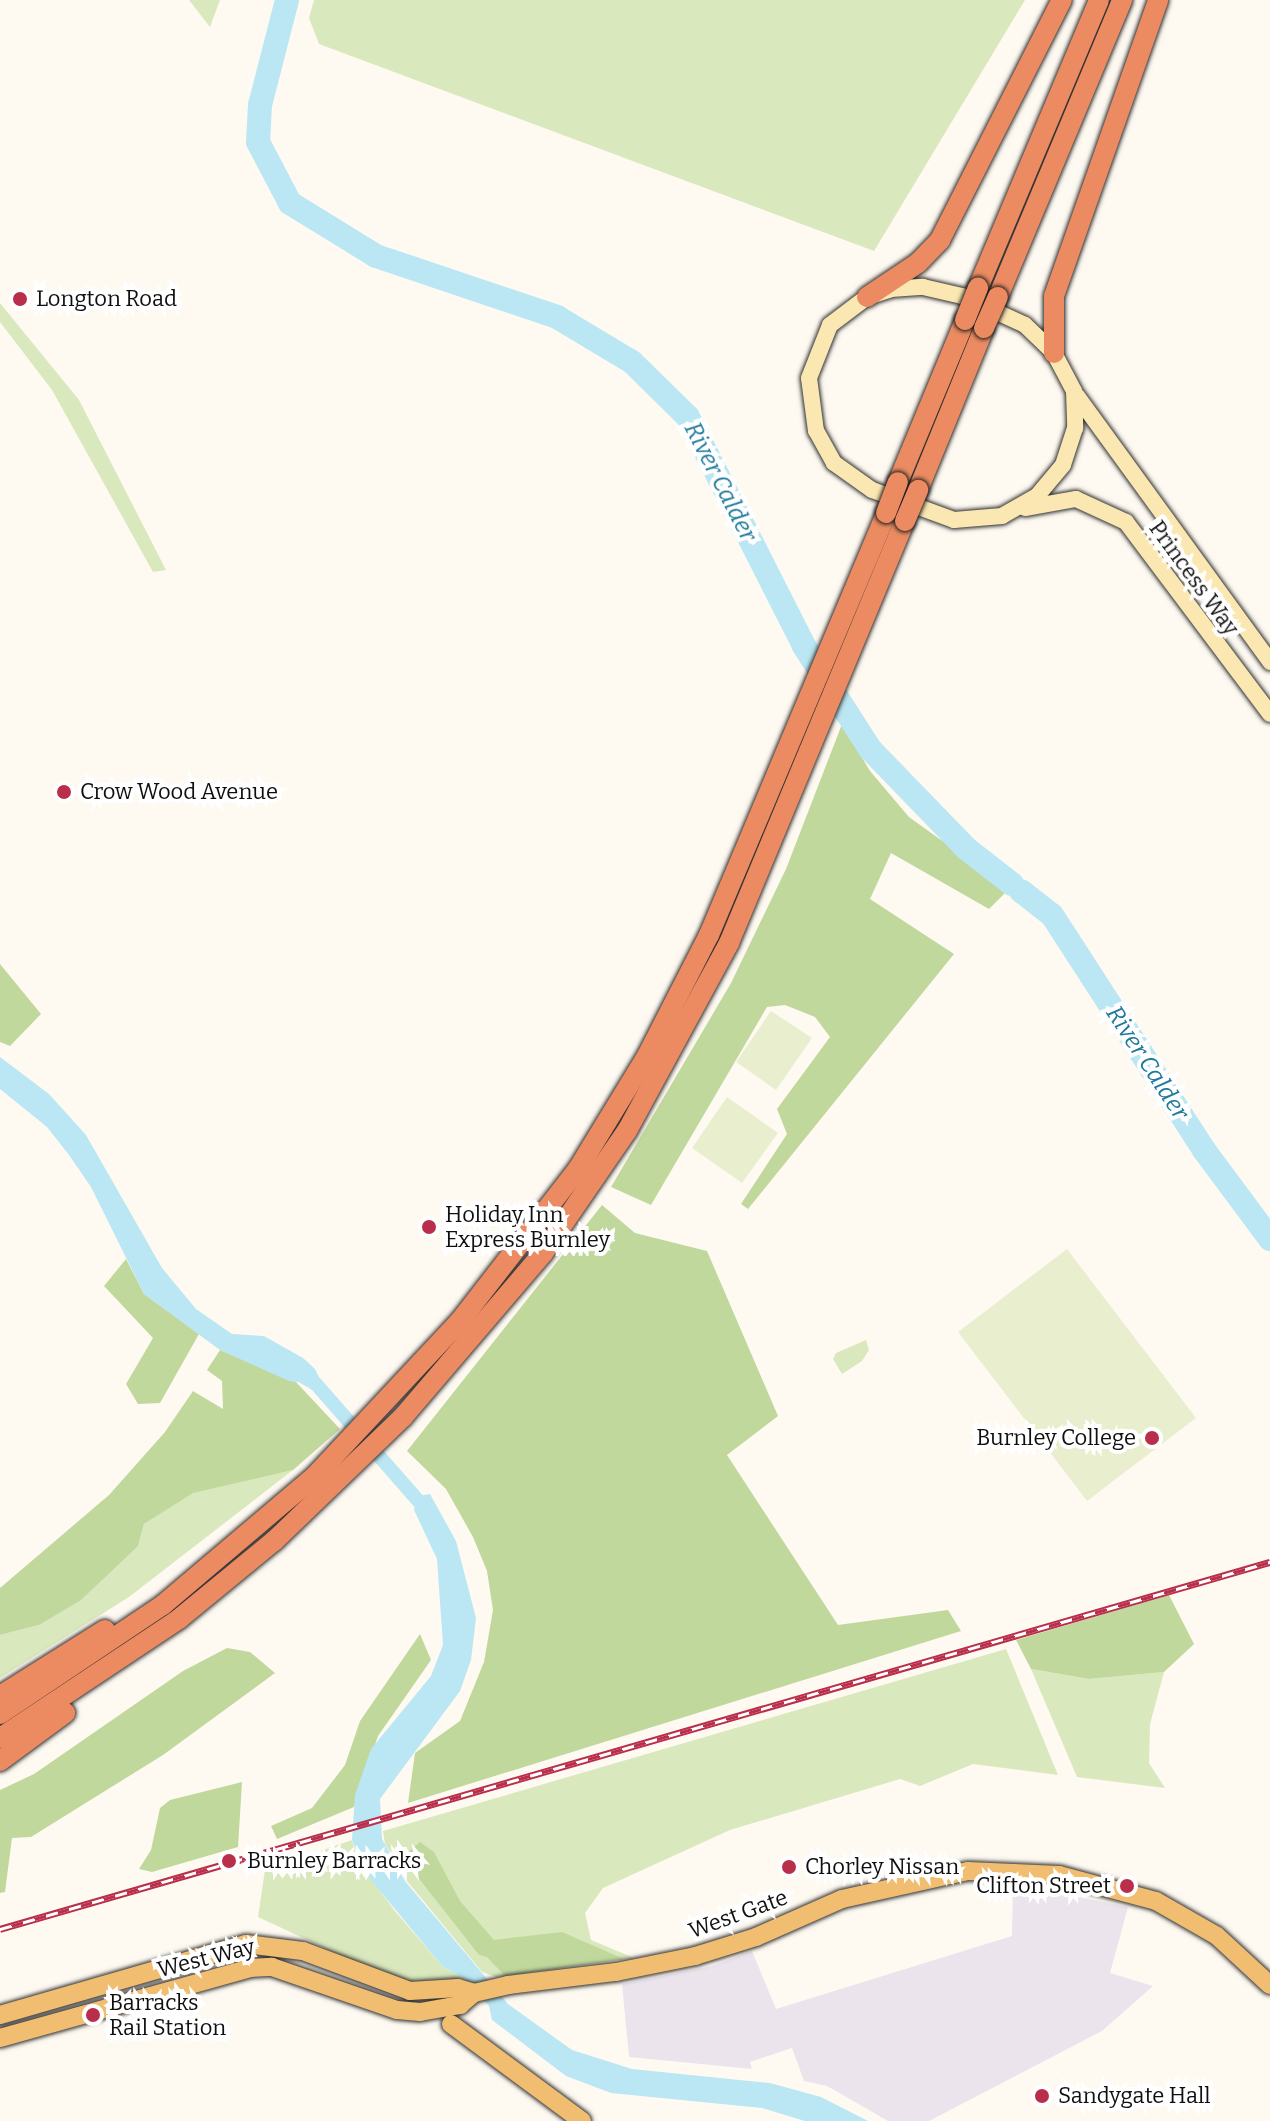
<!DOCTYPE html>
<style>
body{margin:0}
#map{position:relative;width:1270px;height:2121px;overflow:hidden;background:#fefaf2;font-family:Bitter,serif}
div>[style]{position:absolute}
.industrial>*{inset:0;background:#ebe4ed}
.green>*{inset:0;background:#dae8bd}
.forest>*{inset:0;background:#c1d89d}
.pitch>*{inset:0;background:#e9efce}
.water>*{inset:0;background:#bae7f3}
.canal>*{height:14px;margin:-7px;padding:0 7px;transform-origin:7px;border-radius:7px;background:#bae7f3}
.river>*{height:24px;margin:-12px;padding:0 12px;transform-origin:12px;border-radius:12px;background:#bae7f3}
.roads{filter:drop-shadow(0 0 2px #313131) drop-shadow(0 0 2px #313131)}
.secondary>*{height:16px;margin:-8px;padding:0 8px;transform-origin:8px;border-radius:8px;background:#fbe7b1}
.primary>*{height:18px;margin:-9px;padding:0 9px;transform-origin:9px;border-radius:9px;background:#f1bd70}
.motorway>*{height:20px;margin:-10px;padding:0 10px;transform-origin:10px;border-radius:10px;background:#ec8b62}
.rail>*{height:7px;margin-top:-3.5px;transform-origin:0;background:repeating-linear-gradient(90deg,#fff 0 12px,#b92e4b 0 24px);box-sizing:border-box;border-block:2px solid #b92e4b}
.bridges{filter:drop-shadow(0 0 2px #202020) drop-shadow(0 0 2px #202020)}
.motorway-bridge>*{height:20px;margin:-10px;padding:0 10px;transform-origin:10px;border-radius:10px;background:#ec8b62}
.dots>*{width:22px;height:22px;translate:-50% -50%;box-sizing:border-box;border:4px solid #fff;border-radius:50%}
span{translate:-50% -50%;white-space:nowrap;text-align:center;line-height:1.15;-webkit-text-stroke:8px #fff;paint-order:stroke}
.poi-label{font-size:22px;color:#0f0f0f}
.left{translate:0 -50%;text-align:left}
.right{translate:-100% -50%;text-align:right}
.street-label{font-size:22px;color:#0f0f0f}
.water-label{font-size:24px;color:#1e799b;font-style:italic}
</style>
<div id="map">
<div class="industrial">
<div style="clip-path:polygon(1013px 1884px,1128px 1907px,1110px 1973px,1153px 1986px,1102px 2031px,929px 2121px,888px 2121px,827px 2086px,804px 2081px,792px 2048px,750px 2062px,752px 2069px,629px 2057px,622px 1984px,712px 1966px,752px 1951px,776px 2009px,1012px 1936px)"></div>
</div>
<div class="green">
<div style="clip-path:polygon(189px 0,220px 0,210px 27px)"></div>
<div style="clip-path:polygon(314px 0,1025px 0,874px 251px,319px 44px,309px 18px)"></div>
<div style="clip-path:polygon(0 303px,79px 400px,166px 570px,153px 572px,52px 390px,0 322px)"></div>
<div style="clip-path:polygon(866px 1340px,869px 1350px,862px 1361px,842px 1374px,833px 1359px,836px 1353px)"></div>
<div style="clip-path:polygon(293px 1470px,129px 1597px,0 1678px,0 1635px,39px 1625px,138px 1546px,144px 1524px,193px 1492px)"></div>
<div style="clip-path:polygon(1006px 1649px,1058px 1775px,973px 1764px,920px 1786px,900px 1779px,730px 1830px,603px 1888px,585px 1913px,591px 1940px,634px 1958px,496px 1977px,482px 1972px,407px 1881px,385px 1844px,383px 1831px)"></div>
<div style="clip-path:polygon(1031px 1669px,1089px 1679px,1164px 1672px,1150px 1724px,1149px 1763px,1165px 1788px,1077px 1777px)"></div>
<div style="clip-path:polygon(352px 1840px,359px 1863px,395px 1911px,442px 1966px,465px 1979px,422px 1986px,359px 1964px,258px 1917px,265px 1870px)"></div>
</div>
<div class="forest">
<div style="clip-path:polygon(842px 724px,870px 771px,909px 817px,1009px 889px,989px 909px,891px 853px,870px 899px,954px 954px,748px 1209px,741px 1204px,787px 1134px,777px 1109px,830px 1037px,815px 1017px,785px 1005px,767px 1007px,651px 1205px,611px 1187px,731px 983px,786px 869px)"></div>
<div style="clip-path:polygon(0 964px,41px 1014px,10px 1046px,0 1042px)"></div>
<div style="clip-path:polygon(602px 1205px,635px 1233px,707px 1251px,778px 1416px,727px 1455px,838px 1625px,948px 1610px,961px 1631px,408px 1803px,415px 1753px,460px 1721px,484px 1662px,493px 1610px,487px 1571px,473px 1537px,446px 1489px,407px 1451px)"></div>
<div style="clip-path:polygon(126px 1259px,144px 1294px,199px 1334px,160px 1403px,138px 1404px,126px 1384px,153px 1338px,104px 1286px)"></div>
<div style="clip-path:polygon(220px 1350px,296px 1382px,340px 1429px,293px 1470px,193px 1493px,144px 1524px,138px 1546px,81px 1600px,39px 1625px,0 1635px,0 1588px,109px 1495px,165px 1432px,193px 1391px,223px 1409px,222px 1381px,207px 1370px)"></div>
<div style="clip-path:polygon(1169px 1595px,1194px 1644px,1164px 1672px,1089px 1679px,1031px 1669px,1016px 1640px)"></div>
<div style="clip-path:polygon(420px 1634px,431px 1660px,378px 1736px,354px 1807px,277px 1839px,271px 1826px,312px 1808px,345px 1765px,360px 1721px)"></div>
<div style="clip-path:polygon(227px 1648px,250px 1652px,275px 1673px,163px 1755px,31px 1837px,12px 1838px,5px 1892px,0 1893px,0 1790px,34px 1774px,183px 1671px)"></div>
<div style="clip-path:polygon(242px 1782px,238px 1847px,152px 1872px,139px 1869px,151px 1850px,160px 1808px,170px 1800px)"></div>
<div style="clip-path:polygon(420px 1842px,434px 1852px,460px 1901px,494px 1940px,562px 1932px,624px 1959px,505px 1976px,487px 1957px,479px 1955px,402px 1857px)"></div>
</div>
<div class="pitch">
<div style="clip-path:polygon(771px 1011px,812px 1038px,776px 1090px,736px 1062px)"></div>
<div style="clip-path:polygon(727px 1097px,778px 1133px,742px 1183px,692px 1148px)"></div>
<div style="clip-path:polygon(1067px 1249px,1196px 1418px,1087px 1501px,958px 1332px)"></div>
</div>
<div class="water">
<div style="clip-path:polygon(0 1057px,49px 1094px,86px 1135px,162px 1268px,196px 1309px,232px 1334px,264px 1336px,303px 1358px,315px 1369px,320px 1379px,316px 1384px,289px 1381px,220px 1350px,144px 1294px,91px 1187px,69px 1155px,47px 1127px,0 1089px)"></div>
<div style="clip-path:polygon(430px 1494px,456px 1541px,476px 1618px,471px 1660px,460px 1691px,380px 1799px,382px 1839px,405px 1881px,508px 2004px,572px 2050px,632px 2069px,770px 2083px,821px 2097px,868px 2121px,805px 2121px,762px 2108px,611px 2093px,566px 2076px,492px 2020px,489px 2006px,465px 1979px,442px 1966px,366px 1874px,352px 1840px,355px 1795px,371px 1749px,431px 1676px,443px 1645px,437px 1559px,414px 1510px,418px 1496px)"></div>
</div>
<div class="canal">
<div style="left:302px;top:1376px;width:16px;rotate:30deg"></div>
<div style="left:316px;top:1384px;width:170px;rotate:48.8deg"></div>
</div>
<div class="river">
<div style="left:287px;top:0;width:108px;rotate:104.4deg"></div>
<div style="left:260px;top:105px;width:37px;rotate:93deg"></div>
<div style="left:258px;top:142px;width:69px;rotate:62.3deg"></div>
<div style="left:290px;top:203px;width:101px;rotate:31.6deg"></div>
<div style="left:376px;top:256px;width:191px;rotate:18.6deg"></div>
<div style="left:557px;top:317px;width:87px;rotate:31deg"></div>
<div style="left:632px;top:362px;width:78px;rotate:44.5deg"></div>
<div style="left:688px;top:417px;width:257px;rotate:63.1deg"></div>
<div style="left:804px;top:646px;width:122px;rotate:57.3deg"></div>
<div style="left:870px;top:749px;width:139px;rotate:45.9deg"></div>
<div style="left:967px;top:849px;width:57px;rotate:37.9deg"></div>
<div style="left:1021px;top:891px;width:39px;rotate:38deg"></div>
<div style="left:1052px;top:915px;width:280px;rotate:57.1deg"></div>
<div style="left:1204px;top:1150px;width:111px;rotate:53.4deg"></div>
</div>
<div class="roads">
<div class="secondary">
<div style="left:923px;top:287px;width:40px;rotate:13deg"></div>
<div style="left:962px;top:296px;width:69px;rotate:24.7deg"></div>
<div style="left:1025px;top:325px;width:40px;rotate:44deg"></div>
<div style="left:1054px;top:353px;width:43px;rotate:62.2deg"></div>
<div style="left:1074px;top:391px;width:37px;rotate:88deg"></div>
<div style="left:1075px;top:428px;width:39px;rotate:108deg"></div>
<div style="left:1063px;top:465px;width:40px;rotate:130deg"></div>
<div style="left:1037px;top:496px;width:40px;rotate:150.3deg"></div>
<div style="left:1002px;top:516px;width:48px;rotate:175.2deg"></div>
<div style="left:954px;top:520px;width:87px;rotate:-159.9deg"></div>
<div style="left:872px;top:490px;width:47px;rotate:-144.6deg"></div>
<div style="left:834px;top:463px;width:37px;rotate:-119deg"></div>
<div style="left:816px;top:431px;width:53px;rotate:-97.5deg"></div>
<div style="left:809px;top:378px;width:57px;rotate:-68.4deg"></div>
<div style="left:830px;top:325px;width:46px;rotate:-37.1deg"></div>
<div style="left:867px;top:297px;width:25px;rotate:-18deg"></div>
<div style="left:891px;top:289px;width:32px;rotate:-4deg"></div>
<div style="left:1077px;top:396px;width:329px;rotate:54deg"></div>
<div style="left:1025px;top:508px;width:52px;rotate:-10deg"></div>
<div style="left:1076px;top:499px;width:55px;rotate:24.7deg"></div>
<div style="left:1126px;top:522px;width:240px;rotate:53.1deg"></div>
</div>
<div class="primary">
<div style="left:0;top:2015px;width:256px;rotate:-16.1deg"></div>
<div style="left:246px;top:1944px;width:57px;rotate:7deg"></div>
<div style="left:303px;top:1951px;width:114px;rotate:20.5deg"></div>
<div style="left:410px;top:1991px;width:48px;rotate:-3.6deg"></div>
<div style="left:458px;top:1988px;width:17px;rotate:17deg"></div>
<div style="left:451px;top:2024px;width:163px;rotate:36.5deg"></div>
<div style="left:0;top:2038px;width:260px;rotate:-15.6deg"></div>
<div style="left:250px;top:1968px;width:22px;rotate:-3deg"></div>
<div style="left:272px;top:1967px;width:132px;rotate:19deg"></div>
<div style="left:397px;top:2010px;width:23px;rotate:5deg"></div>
<div style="left:420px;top:2012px;width:41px;rotate:-9.9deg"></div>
<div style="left:460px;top:2005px;width:18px;rotate:-41deg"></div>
<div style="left:474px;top:1993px;width:35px;rotate:-13deg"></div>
<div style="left:508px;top:1985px;width:109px;rotate:-6.9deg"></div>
<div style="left:616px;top:1972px;width:81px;rotate:-11.4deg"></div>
<div style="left:695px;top:1956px;width:64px;rotate:-17.3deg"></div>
<div style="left:756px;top:1937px;width:94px;rotate:-23.8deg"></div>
<div style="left:842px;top:1899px;width:129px;rotate:-12.5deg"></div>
<div style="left:968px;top:1871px;width:91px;rotate:2.5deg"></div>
<div style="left:1059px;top:1875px;width:100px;rotate:15deg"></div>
<div style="left:1156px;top:1901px;width:70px;rotate:29.8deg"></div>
<div style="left:1217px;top:1936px;width:72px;rotate:42.8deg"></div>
</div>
<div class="motorway">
<div style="left:978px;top:288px;width:312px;rotate:-67.2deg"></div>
<div style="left:867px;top:297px;width:61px;rotate:-33.7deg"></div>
<div style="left:918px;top:263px;width:32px;rotate:-46deg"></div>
<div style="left:940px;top:240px;width:269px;rotate:-63.1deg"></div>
<div style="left:998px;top:297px;width:322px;rotate:-67.3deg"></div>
<div style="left:1054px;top:353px;width:57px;rotate:-90deg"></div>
<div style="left:1054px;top:296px;width:314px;rotate:-70.6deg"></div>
<div style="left:898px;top:482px;width:175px;rotate:-67.5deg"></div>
<div style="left:918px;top:490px;width:175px;rotate:-67.8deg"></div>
<div style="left:0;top:1696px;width:124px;rotate:-32.2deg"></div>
<div style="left:0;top:1714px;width:196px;rotate:-33.8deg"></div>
<div style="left:163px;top:1605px;width:198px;rotate:-40.3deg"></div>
<div style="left:314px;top:1477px;width:214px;rotate:-46.9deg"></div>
<div style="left:460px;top:1321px;width:192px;rotate:-52.2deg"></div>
<div style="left:578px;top:1169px;width:132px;rotate:-58.6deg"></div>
<div style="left:647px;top:1056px;width:136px;rotate:-62.9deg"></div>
<div style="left:709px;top:935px;width:458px;rotate:-67.2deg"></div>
<div style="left:0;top:1738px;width:215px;rotate:-33.6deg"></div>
<div style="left:179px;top:1619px;width:123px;rotate:-39.4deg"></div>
<div style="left:274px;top:1541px;width:179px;rotate:-43.9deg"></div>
<div style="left:403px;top:1417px;width:216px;rotate:-49.5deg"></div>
<div style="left:543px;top:1253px;width:148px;rotate:-55.5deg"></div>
<div style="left:627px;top:1131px;width:214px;rotate:-61.5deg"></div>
<div style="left:729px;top:943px;width:457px;rotate:-67.4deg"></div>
<div style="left:0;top:1761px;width:81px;rotate:-36.4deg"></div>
</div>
</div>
<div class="rail">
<div style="left:0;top:1929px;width:1322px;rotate:-16.12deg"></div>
</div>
<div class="bridges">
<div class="motorway-bridge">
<div style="left:965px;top:320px;width:35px;rotate:-68deg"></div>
<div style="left:984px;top:328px;width:34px;rotate:-66deg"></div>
<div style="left:886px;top:513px;width:33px;rotate:-69deg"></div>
<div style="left:905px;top:521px;width:34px;rotate:-67deg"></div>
</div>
</div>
<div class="dots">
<div style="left:20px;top:299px;background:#b92e4b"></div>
<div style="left:64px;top:792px;background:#b92e4b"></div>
<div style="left:429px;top:1227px;background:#b92e4b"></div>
<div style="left:1152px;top:1438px;background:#b92e4b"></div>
<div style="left:229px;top:1861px;background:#b92e4b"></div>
<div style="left:789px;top:1867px;background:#b92e4b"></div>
<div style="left:1127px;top:1886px;background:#b92e4b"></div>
<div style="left:93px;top:2015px;background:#b92e4b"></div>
<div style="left:1042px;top:2096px;background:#b92e4b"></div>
</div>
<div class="poi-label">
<span class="left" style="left:36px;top:299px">Longton Road</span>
<span class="left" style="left:80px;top:792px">Crow Wood Avenue</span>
<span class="left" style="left:445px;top:1227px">Holiday Inn<br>Express Burnley</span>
<span class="right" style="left:1136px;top:1438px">Burnley College</span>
<span class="left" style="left:247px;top:1861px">Burnley Barracks</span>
<span class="left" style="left:805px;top:1867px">Chorley Nissan</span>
<span class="right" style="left:1111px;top:1886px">Clifton Street</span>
<span class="left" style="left:109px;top:2015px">Barracks<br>Rail Station</span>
<span class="left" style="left:1058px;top:2096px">Sandygate Hall</span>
</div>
<div class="street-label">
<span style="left:1194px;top:578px;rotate:54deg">Princess Way</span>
<span style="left:738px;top:1914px;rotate:-20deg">West Gate</span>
<span style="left:206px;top:1958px;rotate:-14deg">West Way</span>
</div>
<div class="water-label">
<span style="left:720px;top:482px;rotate:63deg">River Calder</span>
<span style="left:1147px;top:1063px;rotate:57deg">River Calder</span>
</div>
</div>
